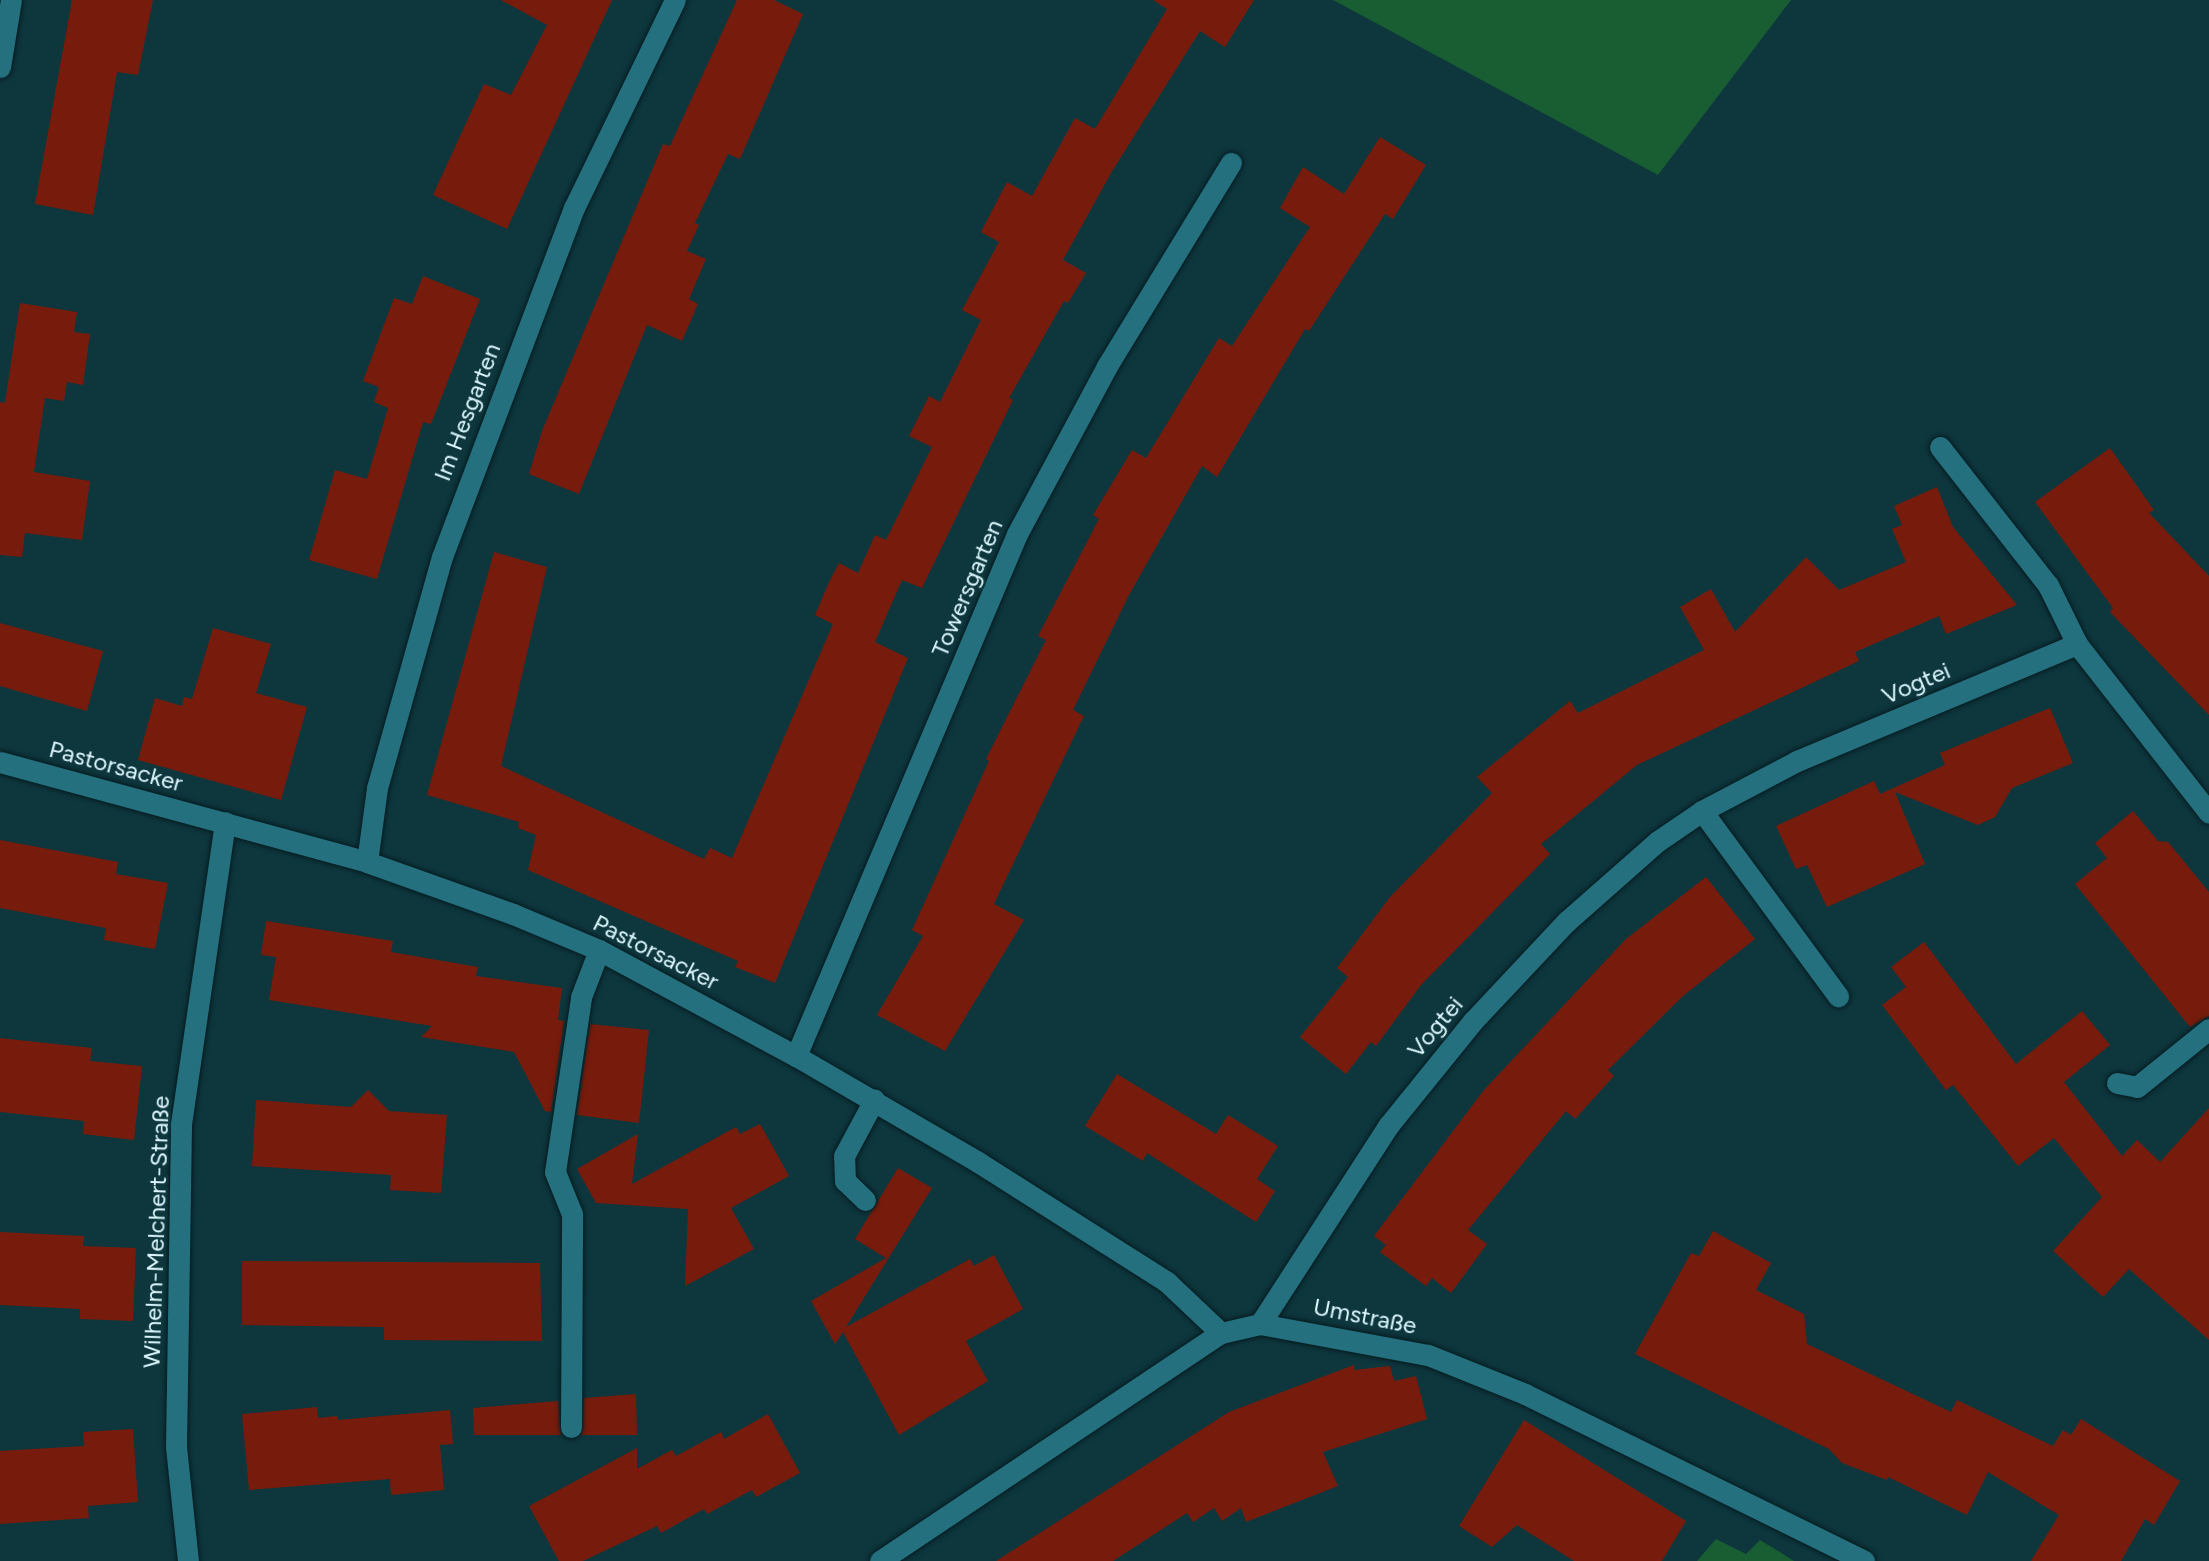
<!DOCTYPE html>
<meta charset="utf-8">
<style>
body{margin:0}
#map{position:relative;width:2209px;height:1561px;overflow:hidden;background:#0e363d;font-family:Figtree,sans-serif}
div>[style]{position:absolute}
.green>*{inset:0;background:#195d33}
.building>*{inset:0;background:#771c0c}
.roads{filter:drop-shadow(0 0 2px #051c20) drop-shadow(0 0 2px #051c20)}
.lane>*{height:21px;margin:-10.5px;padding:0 10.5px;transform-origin:10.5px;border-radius:10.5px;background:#24707e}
.street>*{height:21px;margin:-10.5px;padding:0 10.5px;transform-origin:10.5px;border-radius:10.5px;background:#24707e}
span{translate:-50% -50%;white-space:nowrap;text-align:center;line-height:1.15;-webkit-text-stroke:5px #0e363d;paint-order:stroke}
.street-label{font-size:24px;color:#dcf8fe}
</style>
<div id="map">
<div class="green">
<div style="clip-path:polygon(1333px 0,1791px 0,1658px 175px)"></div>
<div style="clip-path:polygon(1716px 1539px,1746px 1554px,1760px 1540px,1794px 1561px,1697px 1561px)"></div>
</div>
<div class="building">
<div style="clip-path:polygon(72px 0,153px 0,138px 75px,117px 72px,93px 215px,35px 204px)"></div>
<div style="clip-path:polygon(501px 0,612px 0,507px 229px,433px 195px,484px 84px,511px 95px,547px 25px)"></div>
<div style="clip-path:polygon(737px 0,774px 0,803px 14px,740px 159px,728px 154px,695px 223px,699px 225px,687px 251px,706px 259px,689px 299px,698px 304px,682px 341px,647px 325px,579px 494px,529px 474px,542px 431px,663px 144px,670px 146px)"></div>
<div style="clip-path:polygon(1153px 0,1254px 0,1225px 47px,1200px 31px,1111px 173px,1063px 260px,1086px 273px,1068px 303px,1064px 301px,1009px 398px,1013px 400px,922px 588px,902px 580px,875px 642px,908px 658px,775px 983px,735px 967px,738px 961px,528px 870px,536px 835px,518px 828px,519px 822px,427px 795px,494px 552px,547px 567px,501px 766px,704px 859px,710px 848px,732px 858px,833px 624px,815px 615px,830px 580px,839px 563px,858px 573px,875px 535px,886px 540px,932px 447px,909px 436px,929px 396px,940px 402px,981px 320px,962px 310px,999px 242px,981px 232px,1007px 182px,1032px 196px,1075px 118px,1095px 129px,1167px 9px)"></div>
<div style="clip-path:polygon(1380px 137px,1426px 165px,1393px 219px,1385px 214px,1309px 331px,1305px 329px,1217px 477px,1202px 466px,1129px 595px,1073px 710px,1084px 716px,994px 904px,1024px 920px,945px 1051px,877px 1015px,923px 936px,912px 930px,989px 761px,986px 759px,1046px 640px,1038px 636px,1099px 519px,1093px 515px,1132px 450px,1146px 458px,1219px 338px,1232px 346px,1310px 227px,1280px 208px,1303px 167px,1344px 194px)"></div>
<div style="clip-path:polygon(423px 276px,480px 299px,431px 424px,423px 422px,377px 579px,309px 560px,335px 470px,367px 479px,388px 408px,374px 402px,379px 387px,363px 381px,394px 298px,412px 304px)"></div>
<div style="clip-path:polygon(20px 303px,77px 312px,74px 332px,90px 334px,83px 385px,67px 382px,64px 401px,45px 398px,34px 472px,90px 481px,82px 540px,25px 533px,22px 557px,0 555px,0 402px,5px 403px)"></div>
<div style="clip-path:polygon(2110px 448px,2154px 510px,2149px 513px,2209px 576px,2209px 715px,2110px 612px,2113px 608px,2035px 502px)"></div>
<div style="clip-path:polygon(1937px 487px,1953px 527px,2017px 605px,1946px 634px,1939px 616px,1855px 652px,1859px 661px,1637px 765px,1541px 844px,1550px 854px,1421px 985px,1376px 1046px,1371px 1042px,1346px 1074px,1300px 1037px,1348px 977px,1337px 968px,1390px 897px,1492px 793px,1477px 777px,1570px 701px,1578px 713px,1704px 650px,1680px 607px,1711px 589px,1735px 632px,1806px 557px,1839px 590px,1906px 562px,1892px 529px,1902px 525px,1894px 506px)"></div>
<div style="clip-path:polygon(0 623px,103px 651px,87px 711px,0 686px)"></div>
<div style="clip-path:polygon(213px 628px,271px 644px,256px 693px,307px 707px,281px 800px,138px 760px,155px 698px,182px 706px,184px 697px,192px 699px)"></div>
<div style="clip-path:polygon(2050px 708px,2073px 763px,2012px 788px,1995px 817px,1978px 825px,1895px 792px,1925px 864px,1827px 907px,1807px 865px,1796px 869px,1776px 826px,1874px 781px,1880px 794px,1945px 765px,1940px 753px)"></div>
<div style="clip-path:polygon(2133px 811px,2158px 841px,2168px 842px,2209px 892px,2209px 1016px,2190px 1027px,2075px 884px,2107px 858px,2095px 843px)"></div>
<div style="clip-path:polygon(0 840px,118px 862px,116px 874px,168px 883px,155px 949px,104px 940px,106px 928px,0 908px)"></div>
<div style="clip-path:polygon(1706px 877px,1755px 939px,1683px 996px,1608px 1070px,1614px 1076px,1575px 1119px,1566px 1111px,1468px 1230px,1487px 1244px,1451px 1293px,1432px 1278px,1426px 1286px,1380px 1252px,1386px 1245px,1374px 1236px,1484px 1090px,1626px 939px)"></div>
<div style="clip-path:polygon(266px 921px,393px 941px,391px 952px,478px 967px,476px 976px,562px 988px,558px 1020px,564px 1021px,551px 1112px,545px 1111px,514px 1052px,421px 1037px,432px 1026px,269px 1000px,276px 957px,261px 955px)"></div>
<div style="clip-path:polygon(1924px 942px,2016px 1064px,2082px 1011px,2110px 1045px,2064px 1082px,2122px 1156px,2137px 1140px,2160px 1162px,2209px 1108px,2209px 1340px,2129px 1269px,2103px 1297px,2053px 1251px,2102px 1197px,2054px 1138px,2018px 1166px,1953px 1085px,1946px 1090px,1882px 1005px,1906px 987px,1891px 967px)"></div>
<div style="clip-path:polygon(590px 1024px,649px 1030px,639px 1123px,577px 1115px)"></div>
<div style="clip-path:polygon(0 1038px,92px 1048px,90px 1061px,142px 1066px,134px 1140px,83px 1134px,84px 1121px,0 1112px)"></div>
<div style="clip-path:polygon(1117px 1074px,1216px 1134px,1228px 1115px,1278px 1146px,1257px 1179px,1275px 1191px,1256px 1222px,1147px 1153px,1143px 1161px,1085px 1126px)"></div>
<div style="clip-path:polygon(368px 1090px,389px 1111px,447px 1115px,441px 1193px,390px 1190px,391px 1175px,252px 1166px,256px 1100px,351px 1107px)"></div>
<div style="clip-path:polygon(760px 1124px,789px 1176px,731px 1208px,754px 1249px,685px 1286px,688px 1209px,596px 1203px,577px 1169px,638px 1134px,632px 1184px,736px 1127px,740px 1134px)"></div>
<div style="clip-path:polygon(898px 1168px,932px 1188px,846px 1327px,970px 1259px,974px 1266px,994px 1255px,1023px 1309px,966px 1341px,988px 1381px,899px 1435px,843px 1332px,835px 1344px,811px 1301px,886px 1258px,855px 1239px)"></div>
<div style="clip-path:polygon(1713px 1231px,1771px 1263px,1756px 1290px,1804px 1314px,1807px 1344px,1951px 1412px,1957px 1400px,2053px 1446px,2063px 1430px,2071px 1435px,2081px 1419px,2180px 1481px,2154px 1525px,2145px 1519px,2121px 1561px,2031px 1561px,2059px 1515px,1988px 1472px,1967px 1515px,1888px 1477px,1887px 1480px,1842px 1463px,1829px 1449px,1635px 1354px,1691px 1253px,1699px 1256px)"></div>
<div style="clip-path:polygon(0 1232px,84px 1236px,83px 1246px,136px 1248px,133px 1321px,80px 1319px,80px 1309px,0 1305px)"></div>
<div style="clip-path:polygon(242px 1261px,540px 1263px,542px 1341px,384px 1340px,384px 1327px,242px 1325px)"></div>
<div style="clip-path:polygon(1354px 1365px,1354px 1370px,1390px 1366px,1394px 1381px,1416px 1376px,1427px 1419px,1323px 1452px,1338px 1486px,1246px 1522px,1241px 1508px,1222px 1521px,1214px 1508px,1193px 1522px,1187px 1513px,1113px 1561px,996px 1561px,1229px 1412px)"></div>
<div style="clip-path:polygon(636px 1394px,637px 1435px,581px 1435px,584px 1398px)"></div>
<div style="clip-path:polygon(558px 1401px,561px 1435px,474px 1435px,473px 1408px)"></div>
<div style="clip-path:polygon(317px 1407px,318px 1418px,337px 1416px,338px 1420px,450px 1410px,453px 1444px,440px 1445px,444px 1490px,391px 1495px,390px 1479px,249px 1490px,242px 1414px)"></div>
<div style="clip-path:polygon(768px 1414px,800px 1473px,756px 1497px,752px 1490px,707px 1514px,704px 1509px,661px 1533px,657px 1526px,583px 1561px,559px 1561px,529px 1506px,637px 1448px,637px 1469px,672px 1450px,676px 1456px,721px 1432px,724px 1439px)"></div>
<div style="clip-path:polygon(1524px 1420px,1686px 1521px,1662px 1561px,1574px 1561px,1517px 1525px,1492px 1547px,1459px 1526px)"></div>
<div style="clip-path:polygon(133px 1429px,138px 1502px,88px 1506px,89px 1518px,0 1524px,0 1451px,84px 1446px,83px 1432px)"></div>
</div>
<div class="roads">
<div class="lane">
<div style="left:1940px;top:447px;width:175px;rotate:52deg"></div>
<div style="left:2048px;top:585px;width:66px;rotate:63.8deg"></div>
<div style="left:1702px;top:811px;width:230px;rotate:53.7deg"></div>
<div style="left:2117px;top:1083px;width:20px;rotate:11deg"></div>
<div style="left:2137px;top:1087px;width:92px;rotate:-38.9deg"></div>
<div style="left:865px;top:1200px;width:28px;rotate:-136deg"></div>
<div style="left:845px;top:1181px;width:25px;rotate:-92deg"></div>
<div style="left:844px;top:1156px;width:64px;rotate:-61.8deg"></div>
<div style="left:571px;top:1427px;width:213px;rotate:-89.7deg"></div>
<div style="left:572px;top:1214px;width:45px;rotate:-112deg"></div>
<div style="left:555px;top:1172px;width:177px;rotate:-81.5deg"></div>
<div style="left:581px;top:997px;width:50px;rotate:-69deg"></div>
</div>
<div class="street">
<div style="left:0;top:67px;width:68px;rotate:-80.7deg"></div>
<div style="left:0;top:762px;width:380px;rotate:15.2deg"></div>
<div style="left:367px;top:862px;width:155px;rotate:19.6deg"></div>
<div style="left:513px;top:914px;width:93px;rotate:22.7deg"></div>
<div style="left:599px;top:950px;width:224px;rotate:28.3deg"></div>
<div style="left:796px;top:1056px;width:211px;rotate:30.2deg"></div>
<div style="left:978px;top:1162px;width:224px;rotate:32.4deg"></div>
<div style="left:1167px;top:1282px;width:74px;rotate:43.4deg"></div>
<div style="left:367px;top:862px;width:75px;rotate:-82.3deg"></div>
<div style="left:377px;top:788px;width:240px;rotate:-74.3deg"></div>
<div style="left:442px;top:557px;width:373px;rotate:-69.3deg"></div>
<div style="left:574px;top:208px;width:231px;rotate:-64.1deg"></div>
<div style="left:796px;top:1056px;width:567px;rotate:-67.05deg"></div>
<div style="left:1017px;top:534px;width:191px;rotate:-61.8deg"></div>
<div style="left:1107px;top:366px;width:238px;rotate:-58.6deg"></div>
<div style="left:1260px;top:1324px;width:236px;rotate:-57.1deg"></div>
<div style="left:1388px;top:1126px;width:135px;rotate:-51deg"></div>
<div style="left:1473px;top:1021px;width:136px;rotate:-46.8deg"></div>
<div style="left:1566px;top:922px;width:123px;rotate:-41.4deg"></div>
<div style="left:1658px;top:841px;width:53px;rotate:-34.3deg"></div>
<div style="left:1702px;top:811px;width:107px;rotate:-27.8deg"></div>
<div style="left:1797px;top:761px;width:303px;rotate:-22.7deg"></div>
<div style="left:2077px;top:644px;width:214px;rotate:52deg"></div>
<div style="left:188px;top:1561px;width:116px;rotate:-96deg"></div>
<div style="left:176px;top:1446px;width:322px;rotate:-89.1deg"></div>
<div style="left:181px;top:1124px;width:305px;rotate:-81.7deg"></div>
<div style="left:880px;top:1561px;width:410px;rotate:-33.8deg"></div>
<div style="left:1221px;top:1333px;width:40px;rotate:-13deg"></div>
<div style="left:1260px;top:1324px;width:171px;rotate:10.5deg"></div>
<div style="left:1428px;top:1355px;width:105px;rotate:21.9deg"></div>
<div style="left:1525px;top:1394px;width:378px;rotate:26.2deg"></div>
</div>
</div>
<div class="street-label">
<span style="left:467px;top:412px;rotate:-69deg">Im Hesgarten</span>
<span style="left:967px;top:588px;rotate:-67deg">Towersgarten</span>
<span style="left:1916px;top:683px;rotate:-23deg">Vogtei</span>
<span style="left:116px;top:766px;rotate:15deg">Pastorsacker</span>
<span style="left:656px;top:952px;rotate:27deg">Pastorsacker</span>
<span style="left:1435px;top:1027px;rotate:-50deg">Vogtei</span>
<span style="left:156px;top:1232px;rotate:-88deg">Wilhelm-Melchert-Straße</span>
<span style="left:1365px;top:1316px;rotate:11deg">Umstraße</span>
</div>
</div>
